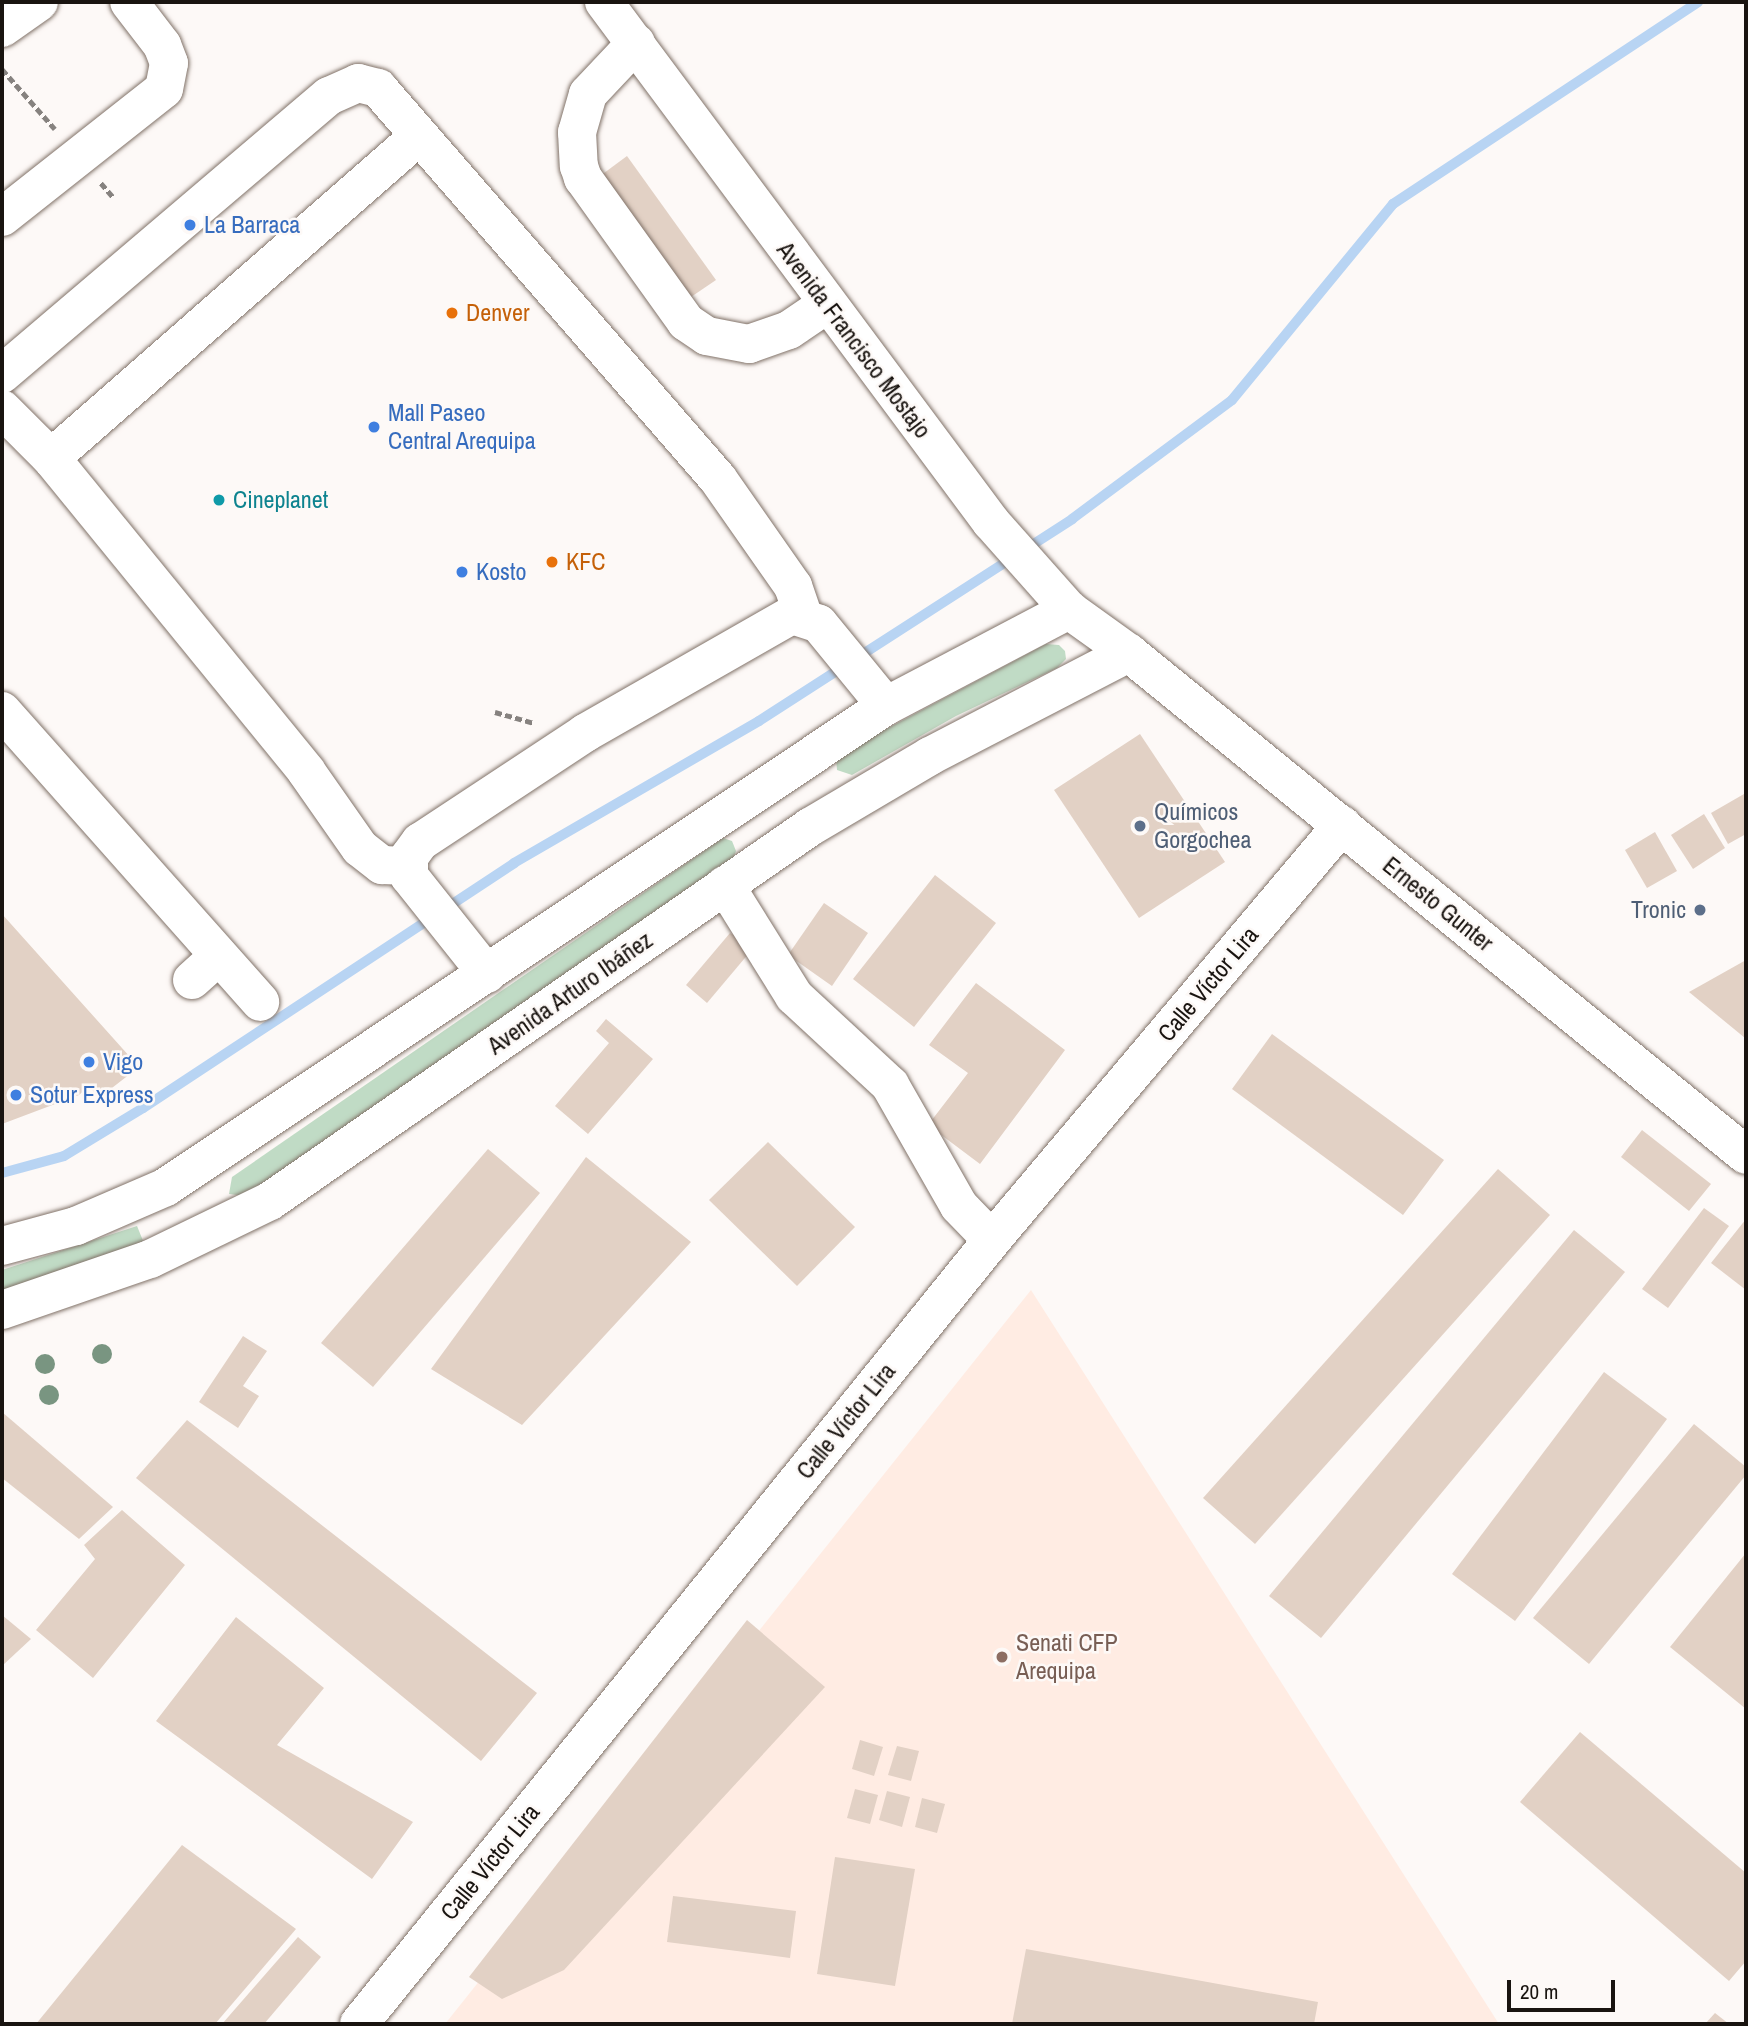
<!DOCTYPE html>
<meta charset="utf-8">
<style>
body{margin:0}
#map{position:relative;width:1748px;height:2026px;overflow:hidden;background:#fdf9f7;font-family:"Archivo Narrow",sans-serif}
div>[style]{position:absolute}
.education>*{inset:0;background:#ffece3}
.green>*{inset:0;background:#c0dbc5}
.stream>*{height:10px;margin:-5px;padding:0 5px;transform-origin:5px;border-radius:5px;background:#b8d4f3}
.building>*{inset:0;background:#e2d1c5}
.path>*{height:4.5px;margin-top:-2.25px;transform-origin:0;background:repeating-linear-gradient(90deg,#86827f 0 7px,transparent 0 10.5px)}
.roads{filter:drop-shadow(0 0 2px #817268) drop-shadow(0 0 2px #817268)}
.minor>*{height:38px;margin:-19px;padding:0 19px;transform-origin:19px;border-radius:19px;background:#fff}
.major>*{height:38px;margin:-19px;padding:0 19px;transform-origin:19px;border-radius:19px;background:#fff}
.trees>*{width:20px;height:20px;margin:-10px;border-radius:50%;background:#799581}
.dots>*{width:19px;height:19px;translate:-50% -50%;box-sizing:border-box;border:4px solid #fdf9f7;border-radius:50%}
span{translate:-50% -50%;white-space:nowrap;text-align:center;line-height:1.15;-webkit-text-stroke:5px #fdf9f7;paint-order:stroke}
.shop-label{font-size:24px;color:#366cbe}
.left{translate:0 -50%;text-align:left}
.food-label{font-size:24px;color:#c56008}
.street-label{font-size:24px;color:#191410}
.culture-label{font-size:24px;color:#0d838f}
.service-label{font-size:24px;color:#4e5e75}
.right{translate:-100% -50%;text-align:right}
.education-label{font-size:24px;color:#785e54}
.frame{position:absolute;inset:0;border:4px solid #191410;pointer-events:none}
.scale{position:absolute;left:1507px;top:1980px;width:108px;height:32px;box-sizing:border-box;border:4px solid #191410;border-top:0;padding-left:9px;font-size:21px;line-height:24px;white-space:nowrap;color:#191410;-webkit-text-stroke:5px #fdf9f7;paint-order:stroke}
</style>
<div id="map">
<div class="education">
<div style="clip-path:polygon(1031px 1290px,1499px 2024px,445px 2024px)"></div>
</div>
<div class="green">
<div style="clip-path:polygon(1046px 644px,1059px 645px,1065px 651px,1066px 659px,1057px 668px,956px 716px,852px 775px,837px 770px,836px 758px,843px 752px)"></div>
<div style="clip-path:polygon(723px 838px,732px 841px,736px 851px,733px 859px,246px 1196px,229px 1194px,232px 1177px)"></div>
<div style="clip-path:polygon(137px 1226px,146px 1248px,2px 1296px,2px 1270px)"></div>
</div>
<div class="stream">
<div style="left:2px;top:1173px;width:64px;rotate:-15.3deg"></div>
<div style="left:64px;top:1156px;width:92px;rotate:-31.3deg"></div>
<div style="left:143px;top:1108px;width:445px;rotate:-33.4deg"></div>
<div style="left:514px;top:863px;width:283px;rotate:-30.1deg"></div>
<div style="left:759px;top:721px;width:373px;rotate:-32.8deg"></div>
<div style="left:1072px;top:519px;width:199px;rotate:-36.6deg"></div>
<div style="left:1232px;top:400px;width:254px;rotate:-50.6deg"></div>
<div style="left:1393px;top:204px;width:366px;rotate:-33.5deg"></div>
</div>
<div class="building">
<div style="clip-path:polygon(627px 156px,716px 280px,688px 299px,600px 176px)"></div>
<div style="clip-path:polygon(1140px 734px,1225px 862px,1139px 918px,1054px 790px)"></div>
<div style="clip-path:polygon(1744px 794px,1746px 834px,1728px 844px,1711px 813px)"></div>
<div style="clip-path:polygon(1704px 814px,1725px 848px,1693px 869px,1671px 835px)"></div>
<div style="clip-path:polygon(1655px 832px,1677px 871px,1647px 888px,1625px 850px)"></div>
<div style="clip-path:polygon(935px 875px,996px 923px,914px 1027px,853px 979px)"></div>
<div style="clip-path:polygon(824px 903px,868px 933px,832px 986px,788px 955px)"></div>
<div style="clip-path:polygon(2px 914px,139px 1067px,99px 1098px,89px 1086px,79px 1095px,2px 1124px)"></div>
<div style="clip-path:polygon(730px 933px,755px 946px,707px 1003px,686px 985px)"></div>
<div style="clip-path:polygon(1746px 960px,1746px 1036px,1745px 1038px,1689px 992px)"></div>
<div style="clip-path:polygon(976px 983px,1065px 1050px,980px 1164px,928px 1125px,968px 1073px,929px 1045px)"></div>
<div style="clip-path:polygon(606px 1019px,653px 1059px,588px 1134px,555px 1106px,609px 1043px,596px 1031px)"></div>
<div style="clip-path:polygon(1272px 1034px,1444px 1160px,1403px 1215px,1232px 1089px)"></div>
<div style="clip-path:polygon(1642px 1130px,1711px 1184px,1689px 1211px,1621px 1157px)"></div>
<div style="clip-path:polygon(768px 1142px,855px 1227px,797px 1286px,709px 1200px)"></div>
<div style="clip-path:polygon(488px 1149px,540px 1193px,373px 1387px,321px 1343px)"></div>
<div style="clip-path:polygon(586px 1157px,691px 1242px,522px 1425px,431px 1369px)"></div>
<div style="clip-path:polygon(1498px 1169px,1550px 1215px,1255px 1544px,1203px 1498px)"></div>
<div style="clip-path:polygon(1704px 1208px,1729px 1226px,1668px 1308px,1642px 1289px)"></div>
<div style="clip-path:polygon(1746px 1219px,1746px 1290px,1711px 1263px)"></div>
<div style="clip-path:polygon(1574px 1230px,1625px 1272px,1321px 1638px,1269px 1596px)"></div>
<div style="clip-path:polygon(243px 1336px,267px 1351px,243px 1386px,259px 1396px,238px 1428px,199px 1402px)"></div>
<div style="clip-path:polygon(1604px 1372px,1667px 1419px,1515px 1621px,1452px 1574px)"></div>
<div style="clip-path:polygon(2px 1412px,113px 1507px,79px 1539px,2px 1478px)"></div>
<div style="clip-path:polygon(187px 1420px,537px 1693px,481px 1761px,136px 1478px)"></div>
<div style="clip-path:polygon(1694px 1424px,1746px 1467px,1746px 1475px,1589px 1664px,1533px 1618px)"></div>
<div style="clip-path:polygon(122px 1510px,185px 1565px,93px 1678px,36px 1630px,95px 1559px,84px 1545px)"></div>
<div style="clip-path:polygon(1746px 1553px,1746px 1709px,1670px 1647px)"></div>
<div style="clip-path:polygon(2px 1615px,31px 1639px,2px 1666px)"></div>
<div style="clip-path:polygon(236px 1617px,324px 1688px,277px 1745px,413px 1822px,372px 1879px,156px 1721px)"></div>
<div style="clip-path:polygon(747px 1620px,825px 1687px,564px 1970px,502px 1999px,469px 1977px)"></div>
<div style="clip-path:polygon(1580px 1732px,1746px 1873px,1746px 1961px,1729px 1981px,1520px 1802px)"></div>
<div style="clip-path:polygon(860px 1740px,883px 1747px,874px 1776px,852px 1769px)"></div>
<div style="clip-path:polygon(897px 1746px,919px 1751px,911px 1781px,888px 1775px)"></div>
<div style="clip-path:polygon(855px 1789px,878px 1795px,870px 1824px,847px 1818px)"></div>
<div style="clip-path:polygon(887px 1791px,910px 1797px,902px 1827px,879px 1820px)"></div>
<div style="clip-path:polygon(922px 1798px,945px 1804px,937px 1833px,915px 1827px)"></div>
<div style="clip-path:polygon(182px 1845px,296px 1929px,215px 2024px,36px 2024px)"></div>
<div style="clip-path:polygon(835px 1857px,915px 1869px,895px 1986px,817px 1974px)"></div>
<div style="clip-path:polygon(673px 1896px,796px 1911px,790px 1958px,667px 1942px)"></div>
<div style="clip-path:polygon(298px 1937px,321px 1957px,264px 2024px,222px 2024px)"></div>
<div style="clip-path:polygon(1026px 1949px,1318px 2002px,1314px 2024px,1012px 2024px)"></div>
<div style="clip-path:polygon(1715px 2013px,1729px 2024px,1705px 2024px)"></div>
</div>
<div class="path">
<div style="left:2px;top:69px;width:80px;rotate:48.5deg"></div>
<div style="left:101px;top:183px;width:18px;rotate:49deg"></div>
<div style="left:495px;top:712px;width:41px;rotate:15.8deg"></div>
</div>
<div class="roads">
<div class="minor">
<div style="left:604px;top:2px;width:648px;rotate:53.34deg"></div>
<div style="left:991px;top:522px;width:118px;rotate:48.4deg"></div>
<div style="left:1069px;top:610px;width:74px;rotate:35.6deg"></div>
<div style="left:1129px;top:653px;width:795px;rotate:39.13deg"></div>
<div style="left:2px;top:28px;width:45px;rotate:-35.1deg"></div>
<div style="left:636px;top:43px;width:70px;rotate:133.3deg"></div>
<div style="left:588px;top:94px;width:40px;rotate:106deg"></div>
<div style="left:577px;top:132px;width:34px;rotate:87deg"></div>
<div style="left:579px;top:166px;width:13px;rotate:72deg"></div>
<div style="left:583px;top:178px;width:177px;rotate:54.4deg"></div>
<div style="left:686px;top:322px;width:25px;rotate:34deg"></div>
<div style="left:707px;top:336px;width:43px;rotate:10.8deg"></div>
<div style="left:749px;top:344px;width:42px;rotate:-19.3deg"></div>
<div style="left:789px;top:330px;width:45px;rotate:-34deg"></div>
<div style="left:2px;top:217px;width:206px;rotate:-38.3deg"></div>
<div style="left:164px;top:89px;width:26px;rotate:-79deg"></div>
<div style="left:169px;top:63px;width:19px;rotate:-111deg"></div>
<div style="left:162px;top:45px;width:54px;rotate:-127.5deg"></div>
<div style="left:2px;top:374px;width:429px;rotate:-40.4deg"></div>
<div style="left:329px;top:96px;width:32px;rotate:-24deg"></div>
<div style="left:358px;top:83px;width:21px;rotate:14deg"></div>
<div style="left:378px;top:88px;width:518px;rotate:48.99deg"></div>
<div style="left:718px;top:479px;width:131px;rotate:55deg"></div>
<div style="left:793px;top:586px;width:31px;rotate:71deg"></div>
<div style="left:2px;top:409px;width:69px;rotate:45deg"></div>
<div style="left:51px;top:458px;width:404px;rotate:50.8deg"></div>
<div style="left:306px;top:771px;width:94px;rotate:55deg"></div>
<div style="left:360px;top:848px;width:28px;rotate:38deg"></div>
<div style="left:382px;top:865px;width:26px;rotate:2deg"></div>
<div style="left:51px;top:458px;width:489px;rotate:-41.2deg"></div>
<div style="left:2px;top:711px;width:389px;rotate:48.4deg"></div>
<div style="left:725px;top:885px;width:131px;rotate:58.1deg"></div>
<div style="left:794px;top:996px;width:131px;rotate:42.8deg"></div>
<div style="left:890px;top:1085px;width:139px;rotate:60.3deg"></div>
<div style="left:959px;top:1206px;width:47px;rotate:45.9deg"></div>
<div style="left:487px;top:974px;width:125px;rotate:-128.5deg"></div>
<div style="left:409px;top:876px;width:19px;rotate:-90deg"></div>
<div style="left:409px;top:857px;width:19px;rotate:-54deg"></div>
<div style="left:420px;top:842px;width:198px;rotate:-33.4deg"></div>
<div style="left:585px;top:733px;width:238px;rotate:-29.7deg"></div>
<div style="left:792px;top:615px;width:28px;rotate:18deg"></div>
<div style="left:819px;top:624px;width:106px;rotate:50.7deg"></div>
<div style="left:192px;top:980px;width:36px;rotate:-42deg"></div>
<div style="left:359px;top:2024px;width:1008px;rotate:-51.08deg"></div>
<div style="left:992px;top:1240px;width:543px;rotate:-49.86deg"></div>
</div>
<div class="major">
<div style="left:2px;top:1246px;width:77px;rotate:-15.1deg"></div>
<div style="left:76px;top:1226px;width:98px;rotate:-23.4deg"></div>
<div style="left:166px;top:1187px;width:866px;rotate:-33.75deg"></div>
<div style="left:886px;top:706px;width:207px;rotate:-27.7deg"></div>
<div style="left:2px;top:1310px;width:157px;rotate:-19deg"></div>
<div style="left:150px;top:1259px;width:133px;rotate:-25.8deg"></div>
<div style="left:270px;top:1201px;width:657px;rotate:-34.71deg"></div>
<div style="left:810px;top:827px;width:139px;rotate:-30.6deg"></div>
<div style="left:930px;top:756px;width:224px;rotate:-27.4deg"></div>
</div>
</div>
<div class="trees">
<div style="left:102px;top:1354px"></div>
<div style="left:45px;top:1364px"></div>
<div style="left:49px;top:1395px"></div>
</div>
<div class="dots">
<div style="left:190px;top:225px;background:#3f7fe0"></div>
<div style="left:452px;top:313px;background:#e8710a"></div>
<div style="left:374px;top:427px;background:#3f7fe0"></div>
<div style="left:219px;top:500px;background:#0f9aa8"></div>
<div style="left:552px;top:562px;background:#e8710a"></div>
<div style="left:462px;top:572px;background:#3f7fe0"></div>
<div style="left:1140px;top:826px;background:#5c6f8a"></div>
<div style="left:1700px;top:910px;background:#5c6f8a"></div>
<div style="left:89px;top:1062px;background:#3f7fe0"></div>
<div style="left:16px;top:1095px;background:#3f7fe0"></div>
<div style="left:1002px;top:1657px;background:#8d6e63"></div>
</div>
<div class="shop-label">
<span class="left" style="left:204px;top:225px">La Barraca</span>
<span class="left" style="left:388px;top:427px">Mall Paseo<br>Central Arequipa</span>
<span class="left" style="left:476px;top:572px">Kosto</span>
<span class="left" style="left:103px;top:1062px">Vigo</span>
<span class="left" style="left:30px;top:1095px">Sotur Express</span>
</div>
<div class="food-label">
<span class="left" style="left:466px;top:313px">Denver</span>
<span class="left" style="left:566px;top:562px">KFC</span>
</div>
<div class="street-label">
<span style="left:854px;top:340px;rotate:53deg">Avenida Francisco Mostajo</span>
<span style="left:1438px;top:904px;rotate:39deg">Ernesto Gunter</span>
<span style="left:1208px;top:984px;rotate:-50deg">Calle Víctor Lira</span>
<span style="left:570px;top:993px;rotate:-35deg">Avenida Arturo Ibáñez</span>
<span style="left:846px;top:1421px;rotate:-51deg">Calle Víctor Lira</span>
<span style="left:490px;top:1862px;rotate:-51deg">Calle Víctor Lira</span>
</div>
<div class="culture-label">
<span class="left" style="left:233px;top:500px">Cineplanet</span>
</div>
<div class="service-label">
<span class="left" style="left:1154px;top:826px">Químicos<br>Gorgochea</span>
<span class="right" style="left:1686px;top:910px">Tronic</span>
</div>
<div class="education-label">
<span class="left" style="left:1016px;top:1657px">Senati CFP<br>Arequipa</span>
</div>
<div class="frame"></div>
<div class="scale">20 m</div>
</div>
